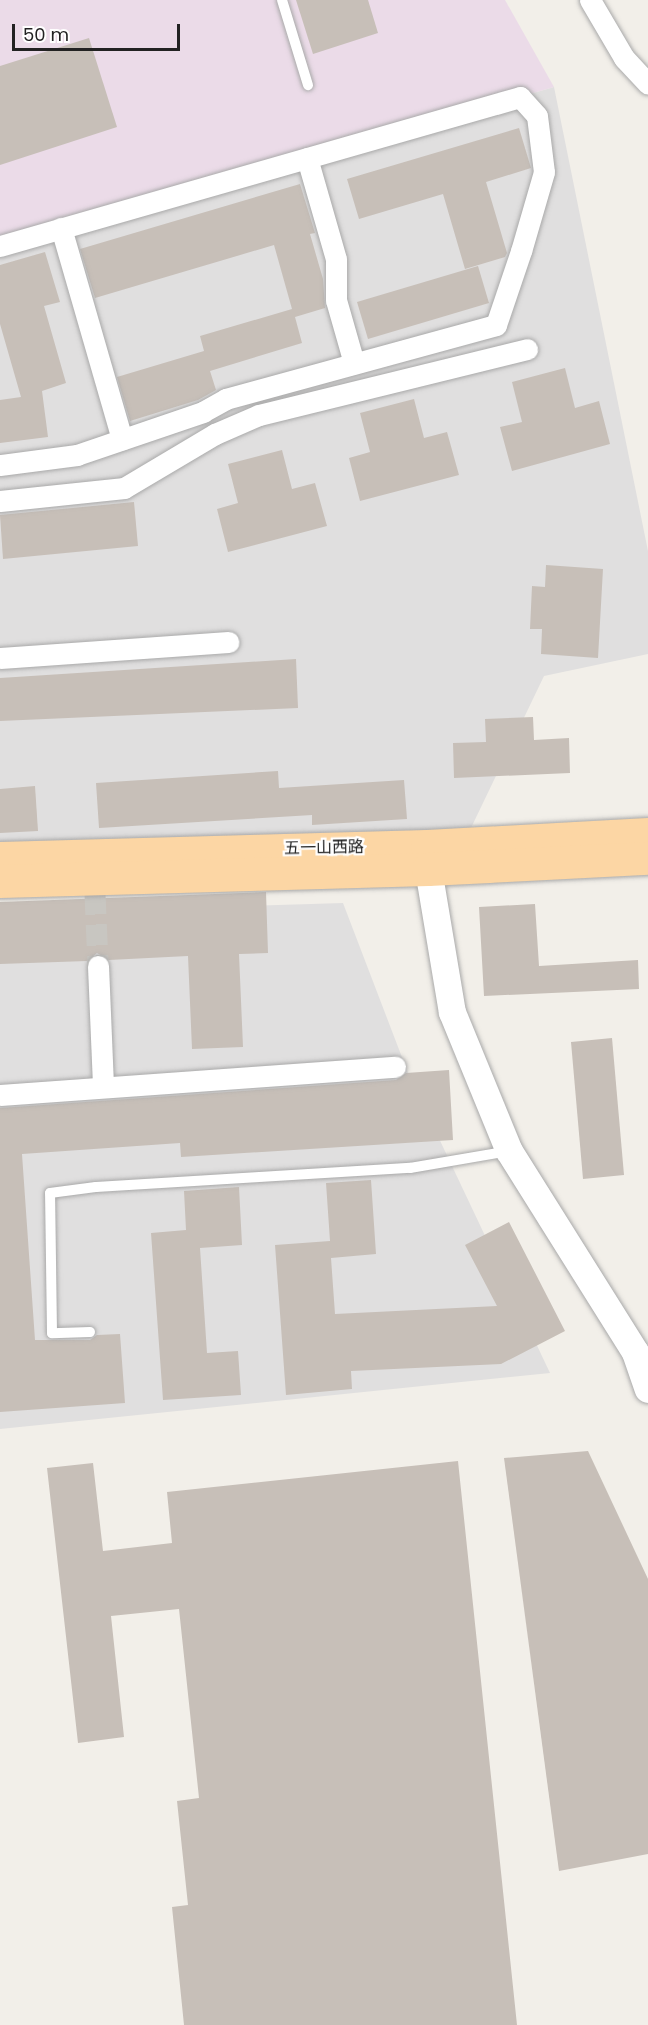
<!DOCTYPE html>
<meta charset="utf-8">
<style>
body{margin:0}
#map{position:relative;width:648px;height:2025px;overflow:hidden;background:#f2efe9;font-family:Poppins,"Noto Sans SC",sans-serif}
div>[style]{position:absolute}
.residential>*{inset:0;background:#e0dfdf}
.industrial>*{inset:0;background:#ebdbe8}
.building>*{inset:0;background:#c7bfb8}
.minor-tunnel>*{height:21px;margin-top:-10.5px;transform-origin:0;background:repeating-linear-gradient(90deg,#c8c6c1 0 21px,transparent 0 31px)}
.roads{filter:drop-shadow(0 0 2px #a9a9a9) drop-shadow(0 0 2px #a9a9a9)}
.service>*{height:10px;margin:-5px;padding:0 5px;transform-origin:5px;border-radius:5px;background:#fff}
.minor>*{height:21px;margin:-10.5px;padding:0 10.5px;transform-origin:10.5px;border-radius:10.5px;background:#fff}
.tertiary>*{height:27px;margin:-13.5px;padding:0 13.5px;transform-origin:13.5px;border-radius:13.5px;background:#fff}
.primary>*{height:33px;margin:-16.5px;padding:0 16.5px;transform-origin:16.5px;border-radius:16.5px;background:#fcd6a4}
span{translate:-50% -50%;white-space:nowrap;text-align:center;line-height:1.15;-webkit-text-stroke:4.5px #fff;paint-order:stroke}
.street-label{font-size:16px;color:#222}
.scale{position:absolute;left:12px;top:24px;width:168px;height:27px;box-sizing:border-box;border:3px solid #222;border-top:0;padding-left:8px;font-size:18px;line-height:21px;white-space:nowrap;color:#222;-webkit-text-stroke:4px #fff;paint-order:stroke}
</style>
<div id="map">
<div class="residential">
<div style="clip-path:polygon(554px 87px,648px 551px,648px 654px,544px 676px,470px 830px,0 857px,0 247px)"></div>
<div style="clip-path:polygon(343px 903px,408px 1073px,550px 1373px,0 1429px,0 914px)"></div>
</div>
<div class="industrial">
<div style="clip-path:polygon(0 0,505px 0,554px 87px,0 247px)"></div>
</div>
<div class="building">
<div style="clip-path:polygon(296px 0,368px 0,378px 33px,313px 54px)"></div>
<div style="clip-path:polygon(89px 38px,117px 127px,0 165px,0 66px)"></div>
<div style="clip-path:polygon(519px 128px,531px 168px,486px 182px,507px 253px,505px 257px,465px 269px,443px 194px,359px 219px,347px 179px)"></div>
<div style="clip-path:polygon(300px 184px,315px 233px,310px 234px,323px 279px,325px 308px,295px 317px,302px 343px,210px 371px,216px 390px,198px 400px,130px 421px,117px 377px,204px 351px,200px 336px,292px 309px,274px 245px,95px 298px,80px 249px)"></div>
<div style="clip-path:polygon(45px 252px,60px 302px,44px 306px,66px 383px,42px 391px,48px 437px,0 443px,0 400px,21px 397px,0 324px,0 265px)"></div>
<div style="clip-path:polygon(478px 266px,489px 303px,368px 339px,357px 302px)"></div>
<div style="clip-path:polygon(565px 368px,575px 408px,599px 401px,610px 444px,512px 471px,500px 427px,522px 422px,512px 382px)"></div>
<div style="clip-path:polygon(414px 399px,424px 438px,447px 432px,459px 475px,360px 501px,349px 458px,370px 452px,360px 413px)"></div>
<div style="clip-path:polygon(282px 450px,292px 489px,315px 483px,327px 526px,228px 552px,217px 509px,238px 503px,228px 464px)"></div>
<div style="clip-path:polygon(134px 502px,138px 546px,3px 559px,0 515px)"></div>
<div style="clip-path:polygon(546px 565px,603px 569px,598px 658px,541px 654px,542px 629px,530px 629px,532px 586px,545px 587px)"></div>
<div style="clip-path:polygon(296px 659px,298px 708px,0 721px,0 678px)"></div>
<div style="clip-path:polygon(533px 717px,534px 740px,569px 738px,570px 773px,454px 778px,453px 743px,486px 742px,485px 719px)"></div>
<div style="clip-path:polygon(278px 771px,279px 788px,404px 780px,407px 819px,312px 825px,312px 815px,99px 828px,96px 783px)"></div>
<div style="clip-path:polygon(35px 786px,38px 831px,0 833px,0 789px)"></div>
<div style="clip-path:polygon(266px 892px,268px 953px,239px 954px,243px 1047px,192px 1049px,188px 956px,109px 960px,97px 953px,87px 961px,0 964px,0 902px)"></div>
<div style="clip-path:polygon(535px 904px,539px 966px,638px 960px,639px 989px,484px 996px,479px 907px)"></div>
<div style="clip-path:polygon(612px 1038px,624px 1175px,583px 1179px,571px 1042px)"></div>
<div style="clip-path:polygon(449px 1070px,453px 1140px,181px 1157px,180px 1143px,22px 1154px,35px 1340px,90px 1340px,97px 1335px,120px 1334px,125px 1403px,0 1412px,0 1108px,396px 1080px,406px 1073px)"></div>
<div style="clip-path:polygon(371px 1180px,376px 1254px,331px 1258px,335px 1314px,497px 1306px,465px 1245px,509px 1222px,565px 1331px,501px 1364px,351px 1371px,352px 1389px,286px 1395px,275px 1245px,330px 1241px,326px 1183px)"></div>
<div style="clip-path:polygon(239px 1187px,242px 1245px,200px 1248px,207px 1353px,238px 1351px,241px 1395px,163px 1400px,151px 1233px,186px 1230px,184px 1191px)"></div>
<div style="clip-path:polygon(588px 1451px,648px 1579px,648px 1854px,559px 1871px,504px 1458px)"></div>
<div style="clip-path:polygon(458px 1461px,517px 2025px,184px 2025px,172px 1907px,188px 1905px,177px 1801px,199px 1798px,179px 1609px,111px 1616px,124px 1737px,78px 1743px,47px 1468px,93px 1463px,103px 1551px,172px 1543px,167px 1492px)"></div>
</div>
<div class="minor-tunnel">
<div style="left:95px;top:893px;width:73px;rotate:87.6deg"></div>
</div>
<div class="roads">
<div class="service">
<div style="left:282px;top:0;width:89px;rotate:73deg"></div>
<div style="left:90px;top:1332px;width:38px;rotate:178deg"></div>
<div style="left:52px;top:1333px;width:140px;rotate:-90.8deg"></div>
<div style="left:50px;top:1193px;width:46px;rotate:-7.4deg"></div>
<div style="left:96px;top:1187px;width:315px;rotate:-3.5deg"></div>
<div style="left:410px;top:1168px;width:100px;rotate:-9.7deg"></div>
</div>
<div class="minor">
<div style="left:590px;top:0;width:67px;rotate:59.6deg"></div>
<div style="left:624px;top:58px;width:35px;rotate:47deg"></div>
<div style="left:307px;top:158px;width:105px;rotate:74deg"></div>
<div style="left:336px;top:259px;width:41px;rotate:90deg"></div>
<div style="left:336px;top:300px;width:66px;rotate:74.1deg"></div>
<div style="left:61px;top:228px;width:220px;rotate:73.9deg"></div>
<div style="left:0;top:246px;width:541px;rotate:-15.99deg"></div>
<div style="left:520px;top:97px;width:25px;rotate:48deg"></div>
<div style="left:537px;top:116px;width:56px;rotate:82.9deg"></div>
<div style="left:544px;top:172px;width:82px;rotate:106.2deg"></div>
<div style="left:521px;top:251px;width:78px;rotate:108.7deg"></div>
<div style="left:496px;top:325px;width:280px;rotate:164.7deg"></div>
<div style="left:226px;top:399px;width:26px;rotate:151deg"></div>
<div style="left:203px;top:412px;width:133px;rotate:161.2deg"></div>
<div style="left:77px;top:455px;width:78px;rotate:172.6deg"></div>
<div style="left:0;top:501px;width:125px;rotate:-6deg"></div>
<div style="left:124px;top:488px;width:106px;rotate:-30.7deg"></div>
<div style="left:215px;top:434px;width:48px;rotate:-23.4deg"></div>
<div style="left:259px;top:415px;width:276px;rotate:-13.8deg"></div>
<div style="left:0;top:658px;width:229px;rotate:-4deg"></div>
<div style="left:98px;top:966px;width:120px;rotate:87.6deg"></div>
<div style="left:0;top:1095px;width:396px;rotate:-4.1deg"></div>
</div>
<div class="tertiary">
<div style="left:427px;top:848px;width:21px;rotate:87deg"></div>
<div style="left:428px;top:869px;width:145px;rotate:80.5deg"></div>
<div style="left:452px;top:1012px;width:150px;rotate:67.7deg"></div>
<div style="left:509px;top:1151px;width:237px;rotate:57.9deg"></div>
<div style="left:635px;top:1352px;width:39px;rotate:71deg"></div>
</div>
<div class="primary">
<div style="left:0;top:858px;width:427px;rotate:-1.6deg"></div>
<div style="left:427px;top:846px;width:221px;rotate:-3.1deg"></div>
<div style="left:0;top:881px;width:428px;rotate:-1.6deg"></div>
<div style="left:428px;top:869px;width:220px;rotate:-2.9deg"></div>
</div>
</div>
<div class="street-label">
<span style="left:324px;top:848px;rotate:-1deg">五一山西路</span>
</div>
<div class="scale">50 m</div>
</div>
